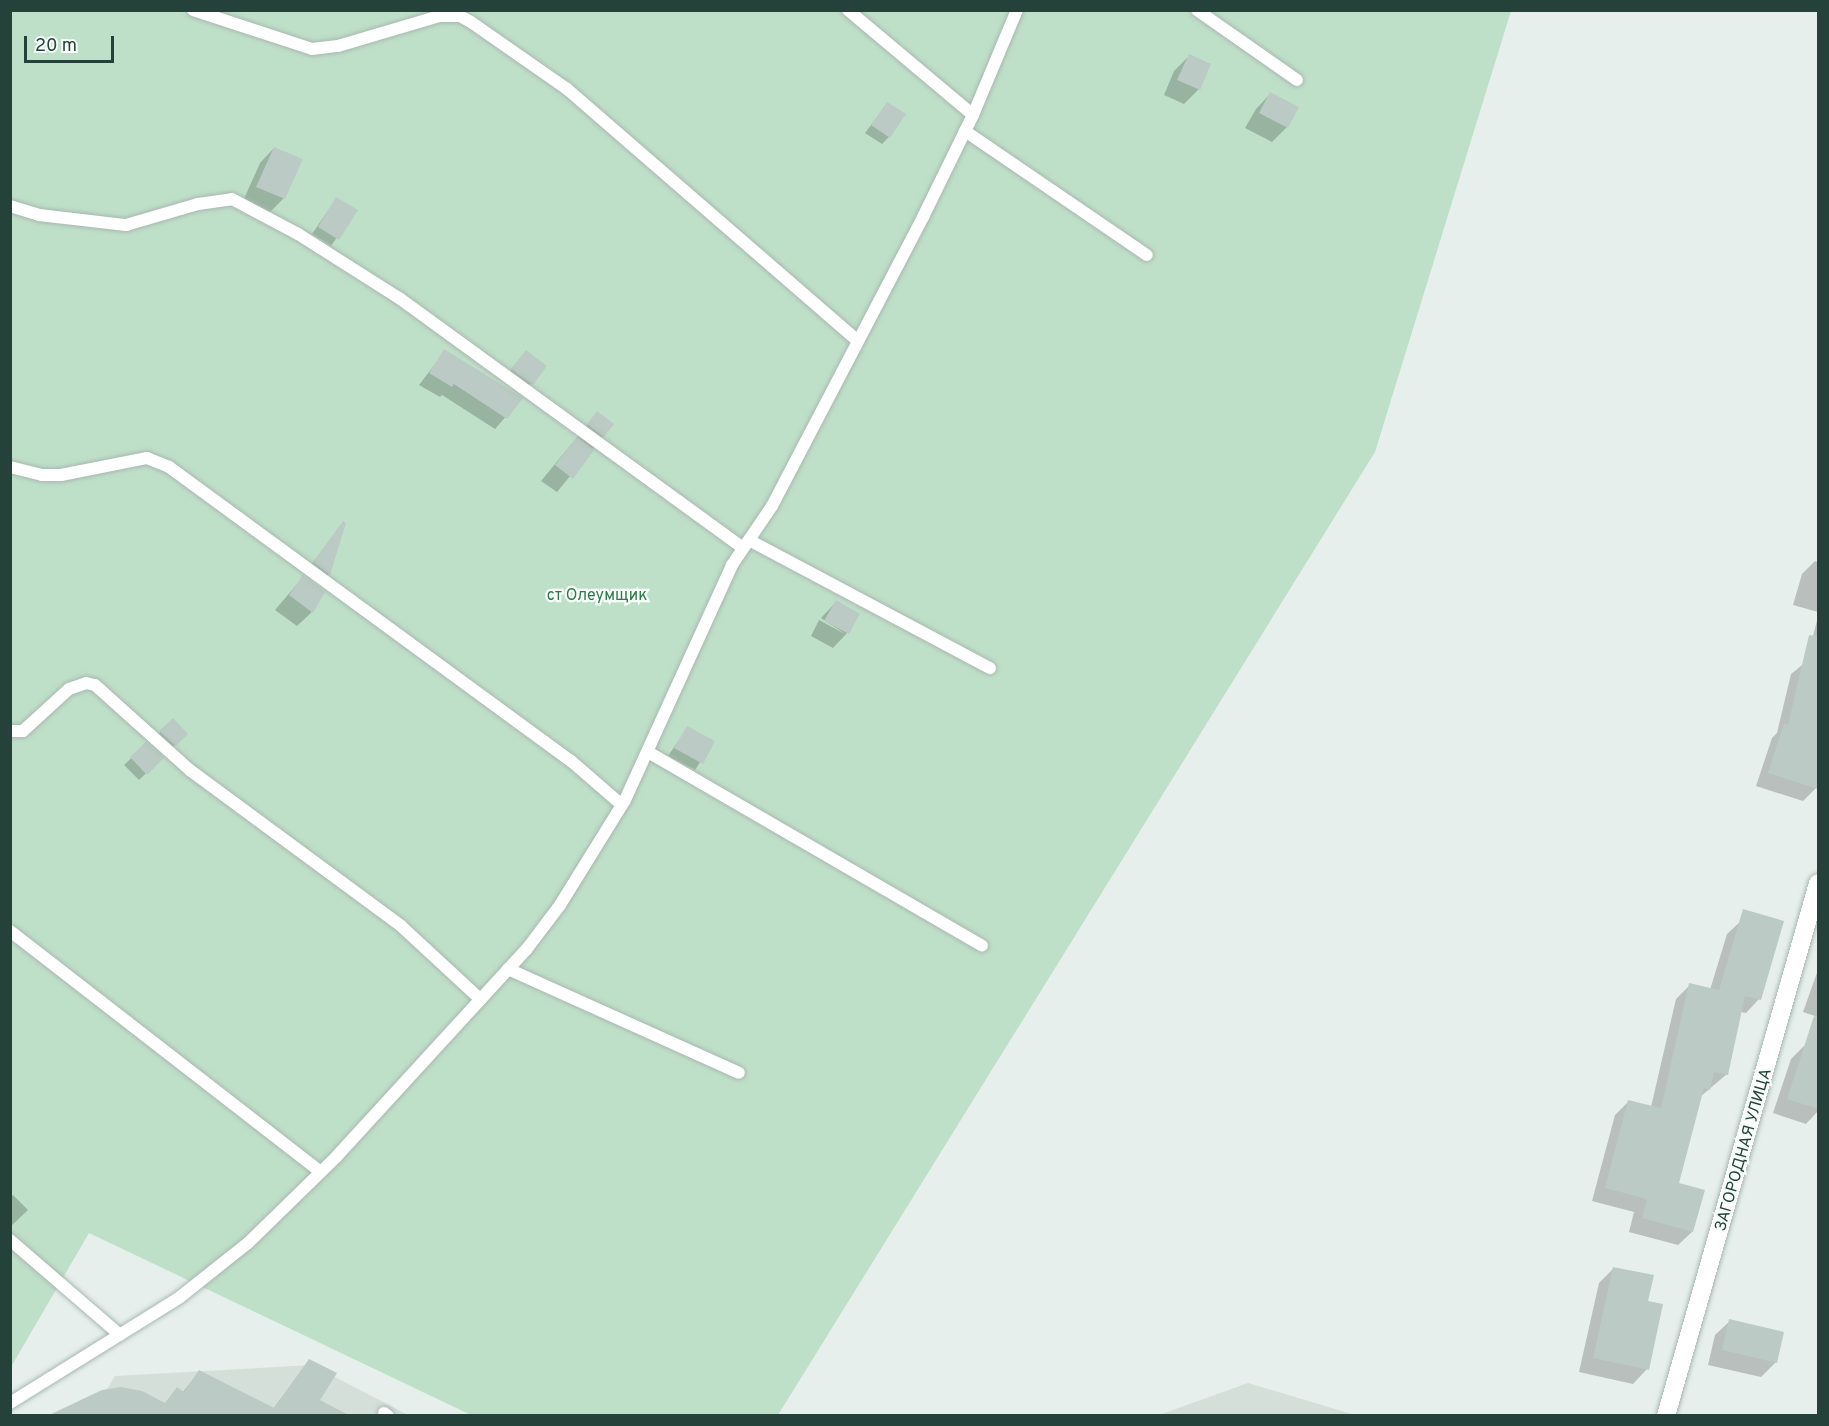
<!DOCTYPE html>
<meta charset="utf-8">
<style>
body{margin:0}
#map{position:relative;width:1829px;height:1426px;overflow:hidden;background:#e6efeb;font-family:Overpass,sans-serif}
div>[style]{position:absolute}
.built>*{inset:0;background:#d4dfda}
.green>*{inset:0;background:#bfe0c8}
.shadow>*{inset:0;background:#0003}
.building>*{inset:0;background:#bbcac4}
.roads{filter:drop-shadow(0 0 2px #a8b8b2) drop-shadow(0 0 2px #a8b8b2)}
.service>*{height:12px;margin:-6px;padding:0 6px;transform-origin:6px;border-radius:6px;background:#fff}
.minor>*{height:18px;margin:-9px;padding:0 9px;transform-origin:9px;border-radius:9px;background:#fff}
span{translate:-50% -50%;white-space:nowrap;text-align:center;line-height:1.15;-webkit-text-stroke:4.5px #f7fbf9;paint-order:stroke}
.park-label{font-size:16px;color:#2d7a4b}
.street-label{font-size:16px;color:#24423a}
.frame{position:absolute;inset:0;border:12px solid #24423a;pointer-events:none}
.scale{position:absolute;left:24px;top:36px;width:90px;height:27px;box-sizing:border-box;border:3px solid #24423a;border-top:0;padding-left:8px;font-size:18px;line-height:21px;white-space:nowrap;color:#24423a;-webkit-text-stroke:4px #f7fbf9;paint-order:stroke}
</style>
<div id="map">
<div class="built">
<div style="clip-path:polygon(312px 1365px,408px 1415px,91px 1416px,115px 1376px)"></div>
<div style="clip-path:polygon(1248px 1383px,1355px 1415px,1159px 1415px)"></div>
</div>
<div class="green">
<div style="clip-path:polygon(11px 11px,1511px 11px,1375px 452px,778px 1415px,471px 1415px,89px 1233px,11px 1367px)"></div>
</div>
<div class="shadow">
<div style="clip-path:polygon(1189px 56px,1199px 89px,1184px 104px,1164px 95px,1174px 71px)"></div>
<div style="clip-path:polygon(1270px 94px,1287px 127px,1272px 142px,1245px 128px,1256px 109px)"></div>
<div style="clip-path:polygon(887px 104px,889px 137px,882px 144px,865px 133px)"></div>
<div style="clip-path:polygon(274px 148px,284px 198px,269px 213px,243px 201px,260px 163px)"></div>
<div style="clip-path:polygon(336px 199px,356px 210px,331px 246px,312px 234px)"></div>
<div style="clip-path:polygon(445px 351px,521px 399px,495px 429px,442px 395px,440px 397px,419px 385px)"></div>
<div style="clip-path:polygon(519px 359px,545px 367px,525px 391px,506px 377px)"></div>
<div style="clip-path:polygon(597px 413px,603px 436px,557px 492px,541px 481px)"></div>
<div style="clip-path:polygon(343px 523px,329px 574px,322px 581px,307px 570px)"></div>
<div style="clip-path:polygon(1815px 561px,1818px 562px,1818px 612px,1793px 605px,1802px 574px)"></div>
<div style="clip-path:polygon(303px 577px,312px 612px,297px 626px,275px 610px)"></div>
<div style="clip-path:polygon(836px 602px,858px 614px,847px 633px,833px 648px,811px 636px,819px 620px,845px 634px,821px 618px)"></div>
<div style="clip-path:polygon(1818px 617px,1818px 778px,1816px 788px,1803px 801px,1756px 786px,1772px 738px,1777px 733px,1791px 674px,1806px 662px)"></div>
<div style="clip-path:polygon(173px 720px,186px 734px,168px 752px,153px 739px)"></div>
<div style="clip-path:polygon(688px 727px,713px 742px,695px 770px,668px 756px)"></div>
<div style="clip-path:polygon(146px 744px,162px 758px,139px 780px,124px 765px)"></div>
<div style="clip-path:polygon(1741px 921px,1759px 999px,1746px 1013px,1740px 1012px,1727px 1074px,1700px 1097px,1677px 1184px,1692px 1232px,1678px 1245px,1629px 1232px,1634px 1212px,1592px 1201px,1615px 1115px,1629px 1101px,1651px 1107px,1676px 999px,1690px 985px,1710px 990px,1727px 934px)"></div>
<div style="clip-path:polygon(1818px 970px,1818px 1017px,1803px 1012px)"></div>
<div style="clip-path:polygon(1806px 1044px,1818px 1048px,1818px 1111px,1806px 1124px,1773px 1113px,1791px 1059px)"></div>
<div style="clip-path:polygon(13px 1195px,28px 1210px,10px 1227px,10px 1198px)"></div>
<div style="clip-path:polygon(1614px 1268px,1647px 1369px,1633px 1384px,1579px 1372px,1599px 1283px)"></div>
<div style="clip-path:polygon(1730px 1321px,1776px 1362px,1761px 1377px,1708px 1365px,1715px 1335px)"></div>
<div style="clip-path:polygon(309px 1361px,318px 1400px,350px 1416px,64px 1416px,164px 1404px,183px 1392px,199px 1372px,273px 1409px)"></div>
</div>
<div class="building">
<div style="clip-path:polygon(1189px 54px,1211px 64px,1200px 90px,1177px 80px)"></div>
<div style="clip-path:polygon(1270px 92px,1299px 107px,1288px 128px,1259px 113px)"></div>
<div style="clip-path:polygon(887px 102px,906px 114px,890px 138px,871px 125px)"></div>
<div style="clip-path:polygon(274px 147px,303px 159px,285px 199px,256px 187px)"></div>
<div style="clip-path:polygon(336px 197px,358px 210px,339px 240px,318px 227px)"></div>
<div style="clip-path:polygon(444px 349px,523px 398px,507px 419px,454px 384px,452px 387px,429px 373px)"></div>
<div style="clip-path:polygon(526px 350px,547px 366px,533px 385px,511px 369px)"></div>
<div style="clip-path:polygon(597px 411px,614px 424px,604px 437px,587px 424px)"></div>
<div style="clip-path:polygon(577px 437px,594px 450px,573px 479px,555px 465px)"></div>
<div style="clip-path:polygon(343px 521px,346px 523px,330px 575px,313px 562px)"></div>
<div style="clip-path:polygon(303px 575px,325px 592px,313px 613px,289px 595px)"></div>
<div style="clip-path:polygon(836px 600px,860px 614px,849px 634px,824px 621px)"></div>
<div style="clip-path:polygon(1809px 635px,1818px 636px,1818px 789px,1768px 773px,1784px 723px,1788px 725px)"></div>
<div style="clip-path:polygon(173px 718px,188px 734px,176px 746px,159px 731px)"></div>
<div style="clip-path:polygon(687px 726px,715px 741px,703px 764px,674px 748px)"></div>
<div style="clip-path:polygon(146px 742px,164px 758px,147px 775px,130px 757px)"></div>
<div style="clip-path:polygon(1743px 909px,1784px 921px,1761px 1000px,1745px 996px,1728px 1075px,1714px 1072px,1710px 1090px,1704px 1088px,1679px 1183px,1705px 1190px,1693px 1232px,1642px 1218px,1647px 1199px,1605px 1188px,1628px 1100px,1661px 1108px,1689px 983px,1719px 990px)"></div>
<div style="clip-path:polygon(1814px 1016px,1818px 1017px,1818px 1109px,1787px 1099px)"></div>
<div style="clip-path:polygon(1613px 1267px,1654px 1275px,1648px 1301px,1663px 1304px,1649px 1370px,1593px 1358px)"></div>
<div style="clip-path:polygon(1729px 1319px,1784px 1332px,1777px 1363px,1722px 1350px)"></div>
<div style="clip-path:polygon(309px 1359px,337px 1373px,320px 1400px,350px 1416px,47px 1416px,102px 1390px,121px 1387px,142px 1391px,165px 1403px,177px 1387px,184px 1392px,199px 1370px,274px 1408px)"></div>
</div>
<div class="roads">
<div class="service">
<div style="left:193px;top:10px;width:125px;rotate:18.1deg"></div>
<div style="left:312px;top:49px;width:26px;rotate:-7deg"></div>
<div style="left:338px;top:46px;width:105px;rotate:-16.5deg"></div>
<div style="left:439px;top:16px;width:21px"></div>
<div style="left:460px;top:16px;width:13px;rotate:29deg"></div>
<div style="left:471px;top:22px;width:117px;rotate:34.9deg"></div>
<div style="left:567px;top:89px;width:384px;rotate:40.9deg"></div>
<div style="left:848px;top:10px;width:163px;rotate:40deg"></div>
<div style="left:1197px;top:10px;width:122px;rotate:35deg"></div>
<div style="left:965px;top:131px;width:220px;rotate:34.3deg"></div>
<div style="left:10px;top:206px;width:30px;rotate:17deg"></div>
<div style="left:39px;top:215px;width:88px;rotate:6.6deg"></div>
<div style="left:126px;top:225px;width:75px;rotate:-16.3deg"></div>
<div style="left:198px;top:204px;width:34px;rotate:-8deg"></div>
<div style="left:232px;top:199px;width:75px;rotate:27.9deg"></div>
<div style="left:298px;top:234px;width:120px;rotate:32.4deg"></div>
<div style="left:399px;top:298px;width:425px;rotate:36deg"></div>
<div style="left:10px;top:467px;width:33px;rotate:14deg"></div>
<div style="left:42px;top:475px;width:19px"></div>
<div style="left:61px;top:475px;width:88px;rotate:-11.2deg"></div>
<div style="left:147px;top:458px;width:24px;rotate:22deg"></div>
<div style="left:169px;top:467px;width:498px;rotate:36.2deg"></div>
<div style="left:571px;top:761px;width:67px;rotate:40.8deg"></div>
<div style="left:749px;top:540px;width:273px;rotate:28deg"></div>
<div style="left:10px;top:731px;width:13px"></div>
<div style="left:23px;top:731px;width:62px;rotate:-42.4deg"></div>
<div style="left:69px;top:689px;width:18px;rotate:-19deg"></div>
<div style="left:86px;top:683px;width:9px;rotate:13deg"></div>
<div style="left:95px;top:685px;width:129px;rotate:41.9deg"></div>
<div style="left:191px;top:771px;width:261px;rotate:36.4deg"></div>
<div style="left:401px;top:926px;width:108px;rotate:42.7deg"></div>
<div style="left:648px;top:752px;width:386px;rotate:30.1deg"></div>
<div style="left:10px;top:931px;width:393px;rotate:37.8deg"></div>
<div style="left:508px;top:969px;width:253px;rotate:24.2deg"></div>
<div style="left:10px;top:1240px;width:145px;rotate:40.8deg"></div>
<div style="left:10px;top:1403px;width:200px;rotate:-31.9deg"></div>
<div style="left:180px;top:1297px;width:87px;rotate:-38.5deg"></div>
<div style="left:248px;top:1243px;width:124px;rotate:-44.3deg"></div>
<div style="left:337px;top:1156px;width:280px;rotate:-47.5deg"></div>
<div style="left:526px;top:950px;width:56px;rotate:-52.9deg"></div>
<div style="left:560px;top:905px;width:123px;rotate:-58.2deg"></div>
<div style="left:625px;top:800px;width:258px;rotate:-65.5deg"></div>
<div style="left:732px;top:565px;width:71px;rotate:-55.9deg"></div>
<div style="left:772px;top:506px;width:326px;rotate:-62.4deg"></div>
<div style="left:923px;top:217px;width:114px;rotate:-63.9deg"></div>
<div style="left:973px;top:115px;width:114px;rotate:-67.3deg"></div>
<div style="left:384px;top:1413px;width:5px;rotate:37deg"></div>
</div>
<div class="minor">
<div style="left:1666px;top:1416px;width:554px;rotate:-74.08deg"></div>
</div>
</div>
<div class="park-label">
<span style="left:597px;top:596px">ст Олеумщик</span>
</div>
<div class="street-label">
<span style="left:1744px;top:1150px;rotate:-74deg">ЗАГОРОДНАЯ УЛИЦА</span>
</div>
<div class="frame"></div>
<div class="scale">20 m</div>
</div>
